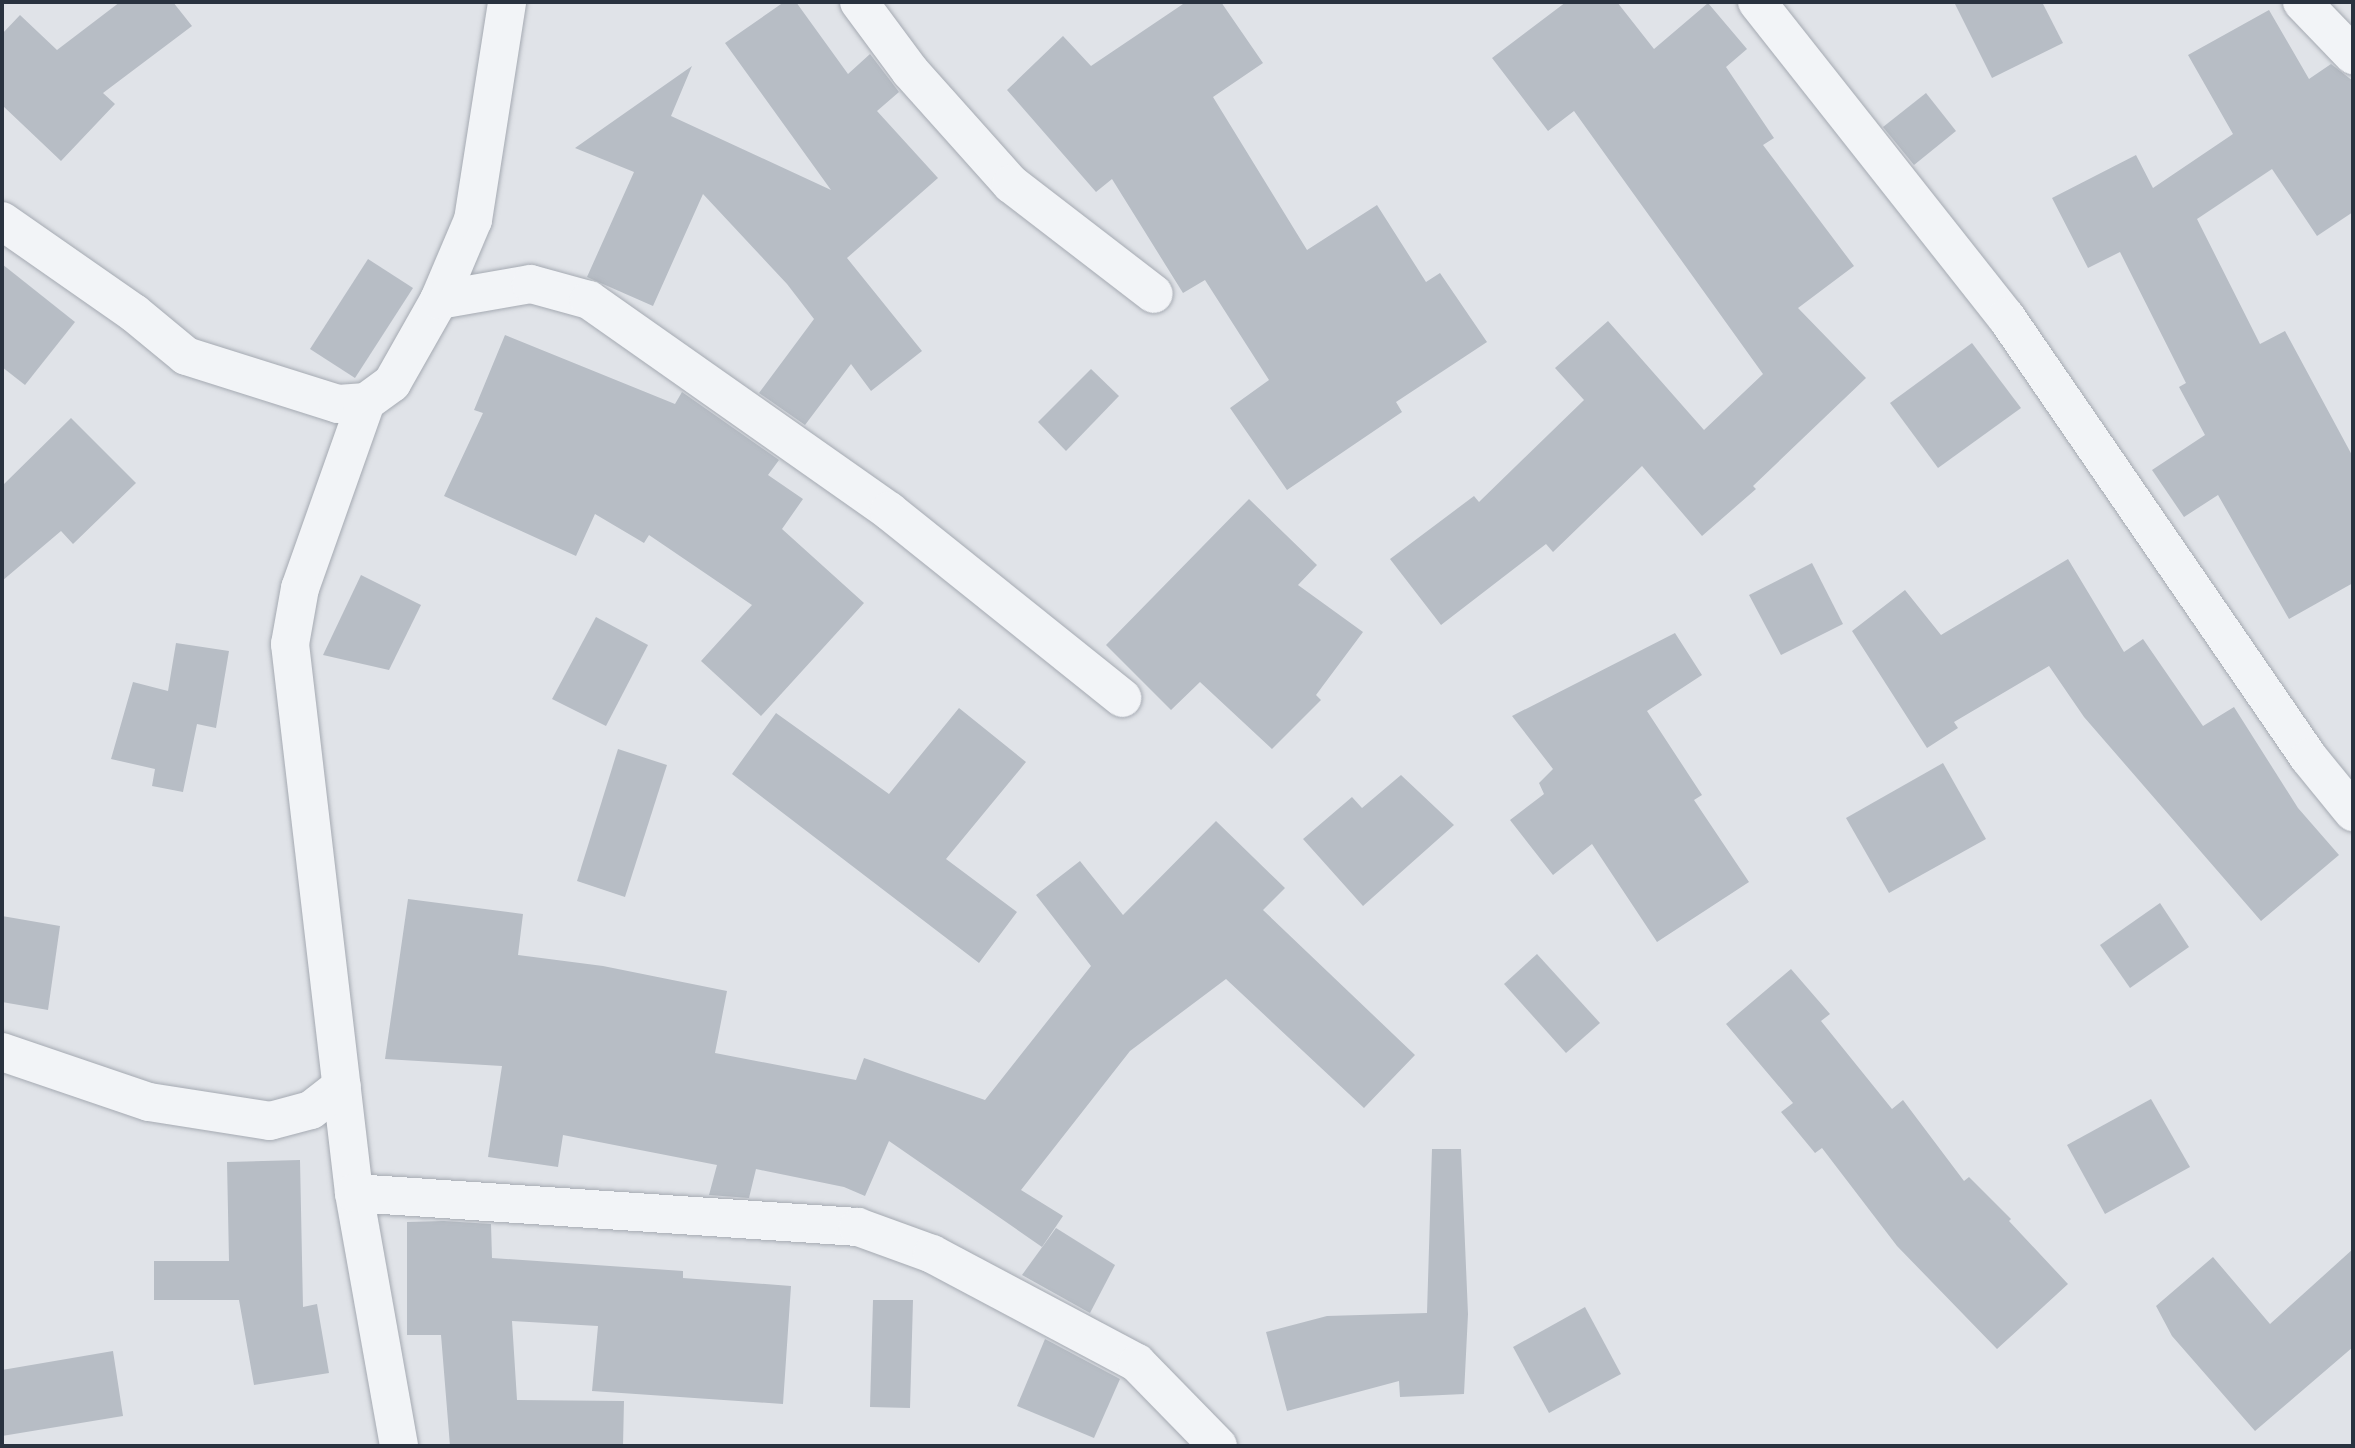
<!DOCTYPE html>
<style>
body{margin:0}
#map{position:relative;width:2355px;height:1448px;overflow:hidden;background:#e0e3e8;font-family:"Varela Round",sans-serif}
div>[style]{position:absolute}
.building>*{inset:0;background:#b7bdc5}
.roads{filter:drop-shadow(0 0 2px #a5aab2) drop-shadow(0 0 2px #a5aab2)}
.minor>*{height:38px;margin:-19px;padding:0 19px;transform-origin:19px;border-radius:19px;background:#f2f4f7}
span{translate:-50% -50%;white-space:nowrap;text-align:center;line-height:1.15;-webkit-text-stroke:7px #eff2f6;paint-order:stroke}
.frame{position:absolute;inset:0;border:4px solid #29323f;pointer-events:none}
</style>
<div id="map">
<div class="building">
<div style="clip-path:polygon(120px 2px,173px 2px,192px 26px,103px 93px,115px 104px,61px 161px,2px 105px,2px 34px,20px 15px,57px 50px)"></div>
<div style="clip-path:polygon(784px 2px,796px 2px,848px 74px,870px 54px,899px 92px,877px 111px,938px 178px,847px 258px,922px 351px,871px 391px,851px 364px,805px 425px,759px 393px,814px 319px,787px 284px,703px 194px,653px 306px,587px 277px,634px 172px,575px 148px,692px 66px,671px 116px,831px 190px,725px 43px)"></div>
<div style="clip-path:polygon(1186px 2px,1221px 2px,1263px 63px,1213px 97px,1307px 250px,1377px 205px,1426px 282px,1440px 273px,1487px 342px,1396px 402px,1402px 412px,1287px 490px,1230px 408px,1269px 380px,1205px 280px,1183px 293px,1112px 179px,1096px 192px,1007px 90px,1063px 36px,1091px 66px)"></div>
<div style="clip-path:polygon(1566px 2px,1617px 2px,1654px 49px,1708px 3px,1747px 49px,1726px 67px,1774px 138px,1763px 145px,1854px 266px,1798px 308px,1866px 378px,1753px 486px,1756px 489px,1702px 536px,1642px 466px,1553px 552px,1546px 544px,1441px 625px,1390px 559px,1474px 496px,1479px 502px,1584px 400px,1555px 368px,1608px 321px,1704px 430px,1763px 374px,1574px 111px,1548px 131px,1492px 58px)"></div>
<div style="clip-path:polygon(1954px 2px,2042px 2px,2063px 43px,1992px 78px)"></div>
<div style="clip-path:polygon(2269px 10px,2309px 79px,2331px 64px,2353px 81px,2353px 212px,2317px 236px,2272px 169px,2197px 219px,2260px 344px,2285px 331px,2353px 457px,2353px 583px,2289px 619px,2218px 495px,2184px 517px,2152px 470px,2205px 435px,2179px 387px,2186px 383px,2120px 252px,2088px 268px,2052px 198px,2136px 155px,2153px 188px,2233px 134px,2188px 55px)"></div>
<div style="clip-path:polygon(1926px 93px,1956px 131px,1914px 165px,1883px 127px)"></div>
<div style="clip-path:polygon(368px 259px,413px 288px,355px 378px,310px 349px)"></div>
<div style="clip-path:polygon(2px 264px,75px 322px,25px 385px,2px 367px)"></div>
<div style="clip-path:polygon(505px 335px,675px 404px,682px 392px,779px 460px,768px 475px,803px 499px,782px 529px,864px 603px,761px 716px,701px 661px,752px 605px,649px 535px,644px 543px,595px 514px,576px 556px,444px 496px,483px 413px,474px 410px)"></div>
<div style="clip-path:polygon(1972px 343px,2021px 408px,1938px 468px,1890px 403px)"></div>
<div style="clip-path:polygon(1091px 369px,1119px 396px,1066px 451px,1038px 422px)"></div>
<div style="clip-path:polygon(71px 418px,136px 483px,73px 544px,61px 531px,2px 581px,2px 486px)"></div>
<div style="clip-path:polygon(1249px 499px,1317px 565px,1298px 585px,1363px 632px,1316px 695px,1321px 700px,1272px 749px,1200px 682px,1171px 710px,1106px 645px)"></div>
<div style="clip-path:polygon(2068px 559px,2124px 652px,2143px 639px,2203px 726px,2234px 707px,2298px 808px,2339px 855px,2261px 921px,2084px 717px,2049px 666px,1954px 722px,1958px 728px,1927px 748px,1852px 631px,1905px 590px,1941px 635px)"></div>
<div style="clip-path:polygon(1812px 563px,1843px 624px,1781px 655px,1749px 595px)"></div>
<div style="clip-path:polygon(361px 575px,421px 605px,389px 670px,323px 655px)"></div>
<div style="clip-path:polygon(596px 617px,648px 645px,606px 726px,552px 699px)"></div>
<div style="clip-path:polygon(1675px 633px,1702px 675px,1647px 711px,1702px 795px,1694px 800px,1749px 882px,1657px 942px,1592px 844px,1553px 875px,1510px 820px,1544px 794px,1539px 783px,1553px 769px,1512px 716px)"></div>
<div style="clip-path:polygon(176px 643px,229px 651px,216px 728px,197px 724px,183px 792px,152px 786px,155px 769px,111px 759px,133px 682px,168px 691px)"></div>
<div style="clip-path:polygon(959px 708px,1026px 762px,946px 859px,1017px 912px,979px 963px,732px 774px,776px 713px,889px 794px)"></div>
<div style="clip-path:polygon(618px 749px,667px 765px,625px 897px,577px 881px)"></div>
<div style="clip-path:polygon(1943px 763px,1986px 839px,1889px 893px,1846px 818px)"></div>
<div style="clip-path:polygon(1401px 775px,1454px 825px,1363px 906px,1303px 839px,1352px 797px,1362px 808px)"></div>
<div style="clip-path:polygon(1216px 821px,1285px 888px,1263px 910px,1415px 1055px,1364px 1108px,1226px 979px,1130px 1051px,1021px 1190px,1063px 1216px,1042px 1247px,889px 1141px,865px 1196px,844px 1187px,756px 1169px,749px 1198px,709px 1195px,717px 1165px,563px 1135px,558px 1167px,488px 1157px,502px 1066px,385px 1059px,408px 899px,523px 914px,518px 955px,603px 966px,727px 991px,715px 1053px,856px 1080px,864px 1058px,985px 1100px,1091px 966px,1036px 895px,1080px 861px,1123px 915px)"></div>
<div style="clip-path:polygon(2160px 903px,2189px 947px,2130px 988px,2100px 945px)"></div>
<div style="clip-path:polygon(2px 916px,60px 926px,48px 1010px,2px 1002px)"></div>
<div style="clip-path:polygon(1537px 954px,1600px 1023px,1566px 1053px,1504px 984px)"></div>
<div style="clip-path:polygon(1791px 969px,1830px 1014px,1821px 1021px,1892px 1109px,1903px 1100px,1964px 1181px,1969px 1177px,2011px 1219px,2009px 1221px,2068px 1284px,1997px 1349px,1897px 1246px,1822px 1148px,1815px 1153px,1781px 1112px,1793px 1103px,1726px 1024px)"></div>
<div style="clip-path:polygon(2151px 1099px,2190px 1167px,2105px 1214px,2067px 1145px)"></div>
<div style="clip-path:polygon(1432px 1149px,1461px 1149px,1468px 1314px,1464px 1394px,1400px 1397px,1399px 1381px,1287px 1411px,1266px 1332px,1327px 1316px,1427px 1313px)"></div>
<div style="clip-path:polygon(300px 1160px,303px 1307px,317px 1304px,329px 1373px,254px 1385px,239px 1300px,154px 1300px,154px 1261px,229px 1261px,227px 1162px)"></div>
<div style="clip-path:polygon(444px 1221px,491px 1224px,492px 1258px,683px 1271px,683px 1278px,791px 1286px,783px 1404px,592px 1391px,598px 1326px,512px 1321px,517px 1400px,624px 1401px,623px 1446px,450px 1446px,441px 1335px,407px 1335px,407px 1222px)"></div>
<div style="clip-path:polygon(1056px 1228px,1115px 1265px,1090px 1313px,1022px 1275px)"></div>
<div style="clip-path:polygon(2353px 1249px,2353px 1347px,2255px 1431px,2172px 1336px,2156px 1306px,2213px 1257px,2270px 1324px)"></div>
<div style="clip-path:polygon(873px 1300px,913px 1300px,910px 1408px,870px 1407px)"></div>
<div style="clip-path:polygon(1585px 1307px,1621px 1374px,1549px 1413px,1513px 1347px)"></div>
<div style="clip-path:polygon(1045px 1339px,1120px 1379px,1094px 1438px,1017px 1406px)"></div>
<div style="clip-path:polygon(113px 1351px,123px 1416px,2px 1436px,2px 1370px)"></div>
</div>
<div class="roads">
<div class="minor">
<div style="left:859px;top:2px;width:86px;rotate:53.5deg"></div>
<div style="left:910px;top:71px;width:152px;rotate:48.2deg"></div>
<div style="left:1011px;top:184px;width:180px;rotate:37.6deg"></div>
<div style="left:1757px;top:2px;width:402px;rotate:51.7deg"></div>
<div style="left:2006px;top:317px;width:535px;rotate:55.51deg"></div>
<div style="left:2309px;top:758px;width:70px;rotate:50.8deg"></div>
<div style="left:2302px;top:2px;width:74px;rotate:46.1deg"></div>
<div style="left:2px;top:221px;width:161px;rotate:34.9deg"></div>
<div style="left:134px;top:313px;width:67px;rotate:39.6deg"></div>
<div style="left:186px;top:356px;width:159px;rotate:17.5deg"></div>
<div style="left:338px;top:404px;width:28px;rotate:-4deg"></div>
<div style="left:366px;top:402px;width:32px;rotate:-36deg"></div>
<div style="left:392px;top:383px;width:95px;rotate:-60.5deg"></div>
<div style="left:439px;top:300px;width:87px;rotate:-67deg"></div>
<div style="left:473px;top:220px;width:221px;rotate:-81.1deg"></div>
<div style="left:439px;top:300px;width:93px;rotate:-9.9deg"></div>
<div style="left:531px;top:284px;width:60px;rotate:15.4deg"></div>
<div style="left:589px;top:300px;width:367px;rotate:35.1deg"></div>
<div style="left:889px;top:511px;width:299px;rotate:38.7deg"></div>
<div style="left:366px;top:402px;width:197px;rotate:109.5deg"></div>
<div style="left:300px;top:588px;width:57px;rotate:100.1deg"></div>
<div style="left:290px;top:644px;width:553px;rotate:83.35deg"></div>
<div style="left:354px;top:1193px;width:257px;rotate:79.9deg"></div>
<div style="left:2px;top:1052px;width:155px;rotate:18.8deg"></div>
<div style="left:149px;top:1102px;width:122px;rotate:8.9deg"></div>
<div style="left:270px;top:1121px;width:42px;rotate:-15deg"></div>
<div style="left:311px;top:1110px;width:39px;rotate:-38deg"></div>
<div style="left:354px;top:1193px;width:505px;rotate:3.86deg"></div>
<div style="left:858px;top:1227px;width:79px;rotate:20deg"></div>
<div style="left:932px;top:1254px;width:232px;rotate:28deg"></div>
<div style="left:1137px;top:1363px;width:116px;rotate:45.7deg"></div>
</div>
</div>
<div class="frame"></div>
</div>
